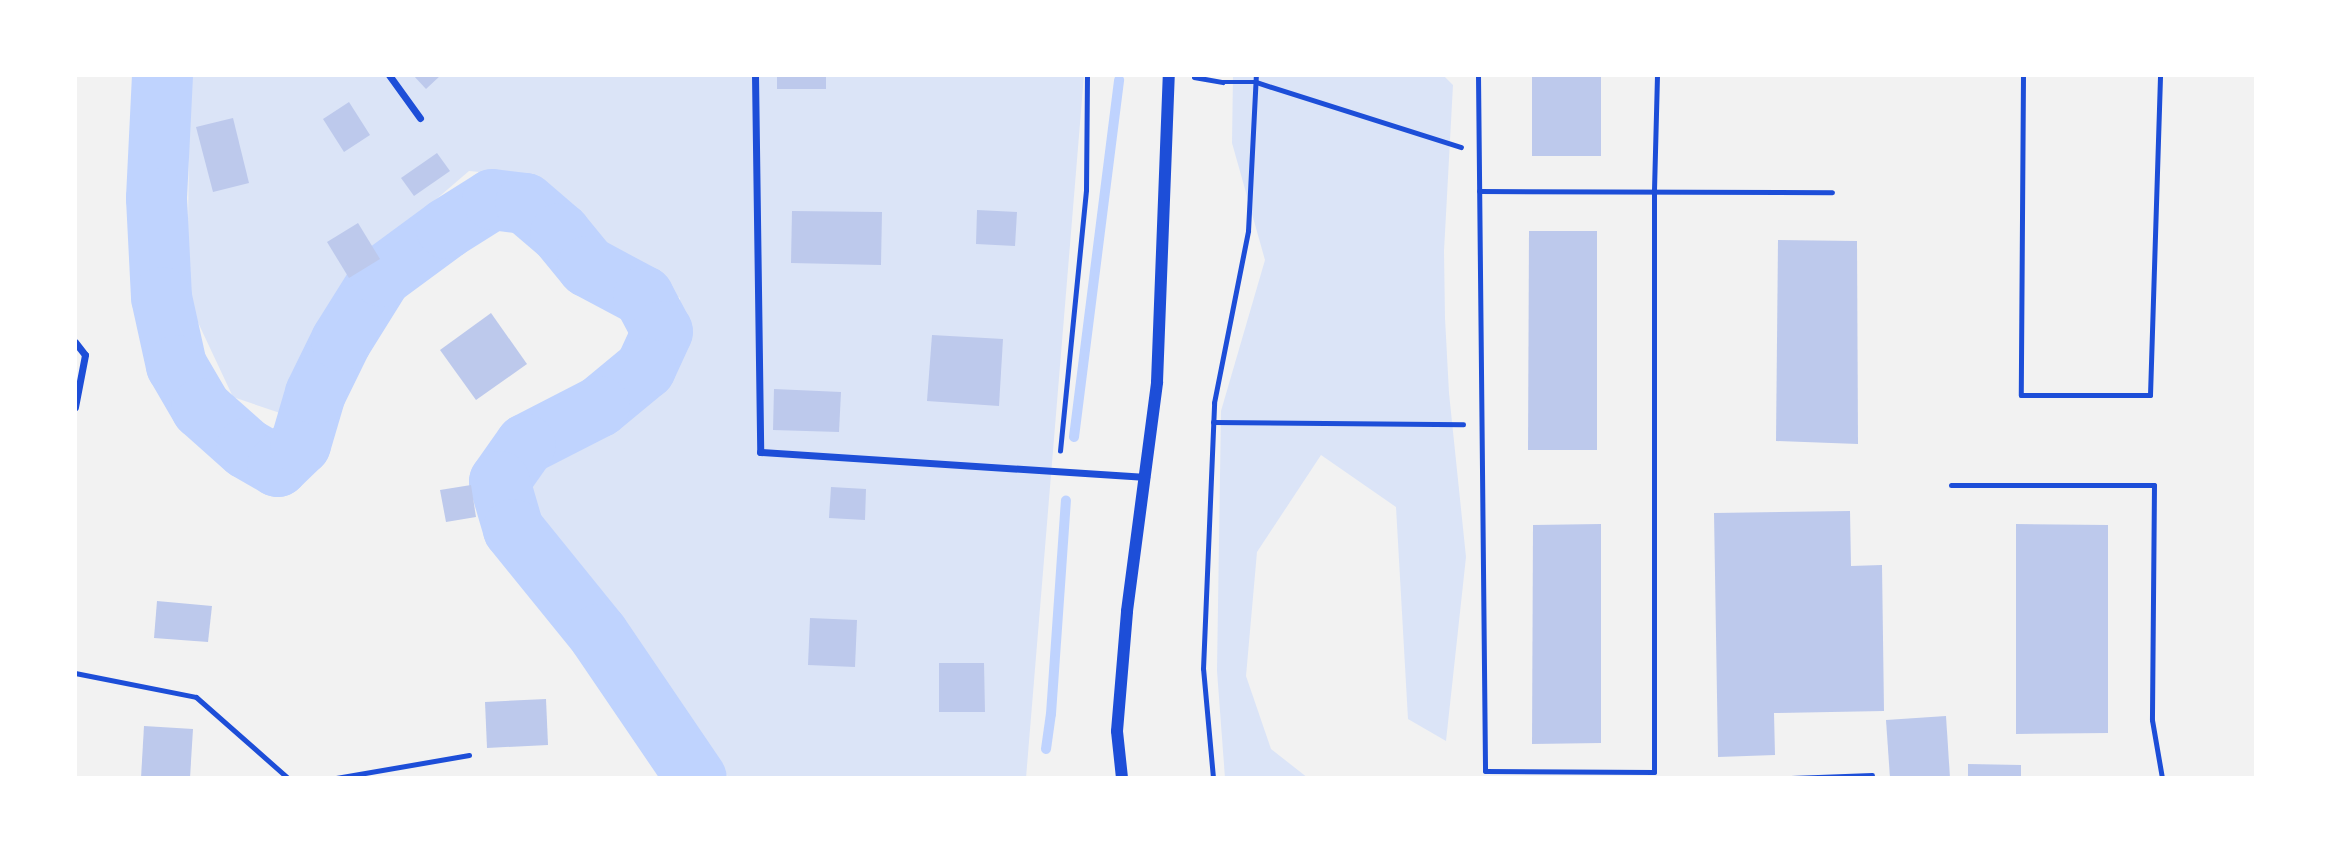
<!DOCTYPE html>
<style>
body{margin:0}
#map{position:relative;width:2331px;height:853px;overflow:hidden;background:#f2f2f2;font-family:"Alegreya Sans",sans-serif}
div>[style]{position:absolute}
.green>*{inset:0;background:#dbe4f7}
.stream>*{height:10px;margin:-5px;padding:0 5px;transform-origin:5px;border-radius:5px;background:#bfd3fe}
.river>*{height:61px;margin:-30.5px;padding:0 30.5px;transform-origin:30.5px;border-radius:30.5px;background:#bfd3fe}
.building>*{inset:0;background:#bdc9ec}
.path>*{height:4.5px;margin:-2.25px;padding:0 2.25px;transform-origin:2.25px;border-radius:2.25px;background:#1d4ed8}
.service>*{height:5px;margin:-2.5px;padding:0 2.5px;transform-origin:2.5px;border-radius:2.5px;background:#1d4ed8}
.minor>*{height:7px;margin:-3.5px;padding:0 3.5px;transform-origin:3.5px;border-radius:3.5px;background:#1d4ed8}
.tertiary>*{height:12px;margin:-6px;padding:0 6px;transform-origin:6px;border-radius:6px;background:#1d4ed8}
span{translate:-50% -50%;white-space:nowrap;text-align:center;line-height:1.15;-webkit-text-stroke:5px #fff;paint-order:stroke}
.frame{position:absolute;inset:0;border:77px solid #fff;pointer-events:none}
</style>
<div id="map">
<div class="green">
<div style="clip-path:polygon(190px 75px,1084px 75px,1026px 778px,729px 778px,629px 636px,532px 512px,527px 472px,609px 423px,678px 358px,680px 298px,603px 244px,535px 177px,469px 171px,355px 269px,283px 414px,233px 397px,187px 299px)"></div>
<div style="clip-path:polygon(1233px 75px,1443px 75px,1453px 85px,1444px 251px,1445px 318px,1449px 393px,1466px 557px,1446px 741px,1408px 719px,1396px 507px,1321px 455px,1257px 552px,1246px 676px,1271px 749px,1308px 778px,1225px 778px,1217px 671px,1221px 411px,1265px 260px,1232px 143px)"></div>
</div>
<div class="stream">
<div style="left:1074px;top:437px;width:360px;rotate:-82.8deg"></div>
<div style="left:1046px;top:749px;width:35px;rotate:-82deg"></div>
<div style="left:1051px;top:714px;width:214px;rotate:-86deg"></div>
</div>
<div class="river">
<div style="left:162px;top:75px;width:123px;rotate:92.8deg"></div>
<div style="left:156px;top:198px;width:99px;rotate:87.1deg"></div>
<div style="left:161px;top:297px;width:70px;rotate:77.6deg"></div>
<div style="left:176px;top:365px;width:50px;rotate:59.8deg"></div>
<div style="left:201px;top:408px;width:60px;rotate:41.6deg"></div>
<div style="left:246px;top:448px;width:36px;rotate:30deg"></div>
<div style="left:277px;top:466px;width:32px;rotate:-44deg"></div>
<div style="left:300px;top:444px;width:53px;rotate:-73.6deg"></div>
<div style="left:315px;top:393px;width:59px;rotate:-63.9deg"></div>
<div style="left:341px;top:340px;width:75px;rotate:-58deg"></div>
<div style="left:381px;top:276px;width:81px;rotate:-36.4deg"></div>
<div style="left:446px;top:228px;width:54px;rotate:-32.2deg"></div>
<div style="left:492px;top:199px;width:33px;rotate:7deg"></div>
<div style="left:525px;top:203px;width:46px;rotate:40.6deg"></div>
<div style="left:560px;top:233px;width:43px;rotate:50.7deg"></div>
<div style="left:587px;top:266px;width:64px;rotate:28.2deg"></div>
<div style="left:643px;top:296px;width:40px;rotate:62deg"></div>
<div style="left:662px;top:331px;width:41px;rotate:114.7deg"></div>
<div style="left:645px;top:368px;width:60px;rotate:140.4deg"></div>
<div style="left:599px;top:406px;width:83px;rotate:152.8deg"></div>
<div style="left:525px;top:444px;width:45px;rotate:125.1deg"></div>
<div style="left:499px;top:481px;width:50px;rotate:73.7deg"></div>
<div style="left:513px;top:529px;width:135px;rotate:51deg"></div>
<div style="left:598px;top:634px;width:174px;rotate:55.8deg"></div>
</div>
<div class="building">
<div style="clip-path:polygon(413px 75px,441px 75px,426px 89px)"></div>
<div style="clip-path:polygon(777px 75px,826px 75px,826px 89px,777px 89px)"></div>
<div style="clip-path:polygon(1532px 75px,1601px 75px,1601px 156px,1532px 156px)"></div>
<div style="clip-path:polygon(349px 102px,370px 135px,344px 152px,323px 119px)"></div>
<div style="clip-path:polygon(233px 118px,249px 183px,213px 192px,196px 127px)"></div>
<div style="clip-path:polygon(437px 153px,450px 171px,414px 196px,401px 178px)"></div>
<div style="clip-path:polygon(977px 210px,1017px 212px,1015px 246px,976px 244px)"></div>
<div style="clip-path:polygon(792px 211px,882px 212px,881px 265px,791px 263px)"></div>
<div style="clip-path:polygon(358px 223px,380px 259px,349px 278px,327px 242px)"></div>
<div style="clip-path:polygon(1529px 231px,1597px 231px,1597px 450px,1528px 450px)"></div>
<div style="clip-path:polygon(1778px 240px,1857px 241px,1858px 444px,1776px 441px)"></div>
<div style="clip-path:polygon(491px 313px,527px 364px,476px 400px,440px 350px)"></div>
<div style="clip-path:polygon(932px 335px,1003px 339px,999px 406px,927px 401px)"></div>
<div style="clip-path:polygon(774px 389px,841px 392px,839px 432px,773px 430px)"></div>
<div style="clip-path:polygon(471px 485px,476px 517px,446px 522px,440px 490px)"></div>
<div style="clip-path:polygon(831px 487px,866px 489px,865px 520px,829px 518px)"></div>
<div style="clip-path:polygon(1850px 511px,1851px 566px,1882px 565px,1884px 711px,1774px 713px,1775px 755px,1718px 757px,1714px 513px)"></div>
<div style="clip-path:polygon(1601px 524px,1601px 743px,1532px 744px,1533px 525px)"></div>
<div style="clip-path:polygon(2016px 524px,2108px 525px,2108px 733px,2016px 734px)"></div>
<div style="clip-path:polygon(157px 601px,212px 606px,208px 642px,154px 638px)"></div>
<div style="clip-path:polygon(810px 618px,857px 620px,855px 667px,808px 665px)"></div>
<div style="clip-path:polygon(939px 663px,984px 663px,985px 712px,939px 712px)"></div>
<div style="clip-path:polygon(546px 699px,548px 745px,487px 748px,485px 702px)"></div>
<div style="clip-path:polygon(1946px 716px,1950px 778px,1890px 778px,1886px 720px)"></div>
<div style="clip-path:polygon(144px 726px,193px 729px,190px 778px,141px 778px)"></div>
<div style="clip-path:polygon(1968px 764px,2021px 765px,2021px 778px,1968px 778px)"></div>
</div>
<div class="path">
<div style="left:1194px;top:77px;width:29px;rotate:10deg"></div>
<div style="left:1223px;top:82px;width:33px"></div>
<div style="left:1256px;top:82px;width:215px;rotate:17.6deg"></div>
<div style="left:1213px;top:422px;width:250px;rotate:0.5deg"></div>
<div style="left:1060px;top:451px;width:262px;rotate:-84.3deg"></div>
<div style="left:1086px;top:190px;width:115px;rotate:-89.5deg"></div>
<div style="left:1213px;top:778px;width:109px;rotate:-95.2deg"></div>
<div style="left:1203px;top:669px;width:266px;rotate:-87.6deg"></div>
<div style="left:1214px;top:403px;width:175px;rotate:-78.8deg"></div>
<div style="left:1248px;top:231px;width:156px;rotate:-87.1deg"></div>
</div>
<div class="service">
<div style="left:1478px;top:75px;width:696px;rotate:89.42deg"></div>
<div style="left:1485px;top:771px;width:169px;rotate:0.3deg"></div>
<div style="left:1654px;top:772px;width:582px;rotate:-90deg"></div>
<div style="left:1654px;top:190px;width:115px;rotate:-88.5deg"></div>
<div style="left:2023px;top:75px;width:320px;rotate:90.4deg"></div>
<div style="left:2021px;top:395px;width:129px"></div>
<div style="left:2150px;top:395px;width:320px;rotate:-88.2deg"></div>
<div style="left:1479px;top:191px;width:353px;rotate:0.2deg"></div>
<div style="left:1951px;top:485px;width:203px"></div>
<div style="left:2154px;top:485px;width:235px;rotate:90.5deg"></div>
<div style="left:2152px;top:720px;width:59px;rotate:80.2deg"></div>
<div style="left:75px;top:673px;width:123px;rotate:11.2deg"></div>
<div style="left:196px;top:697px;width:123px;rotate:41.4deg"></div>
<div style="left:336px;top:778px;width:135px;rotate:-9.8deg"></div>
<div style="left:1791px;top:778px;width:81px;rotate:-2.1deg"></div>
</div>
<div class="minor">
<div style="left:389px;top:75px;width:53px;rotate:54.2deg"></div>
<div style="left:755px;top:75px;width:377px;rotate:89.2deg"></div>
<div style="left:760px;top:452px;width:387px;rotate:3.7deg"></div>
<div style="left:75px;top:342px;width:16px;rotate:52deg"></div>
<div style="left:85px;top:355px;width:53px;rotate:100.9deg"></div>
</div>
<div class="tertiary">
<div style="left:1122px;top:778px;width:47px;rotate:-96.1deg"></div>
<div style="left:1117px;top:731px;width:120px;rotate:-85.2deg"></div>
<div style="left:1127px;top:611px;width:231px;rotate:-82.5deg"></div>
<div style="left:1157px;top:382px;width:307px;rotate:-87.8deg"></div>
</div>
<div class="frame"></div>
</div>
